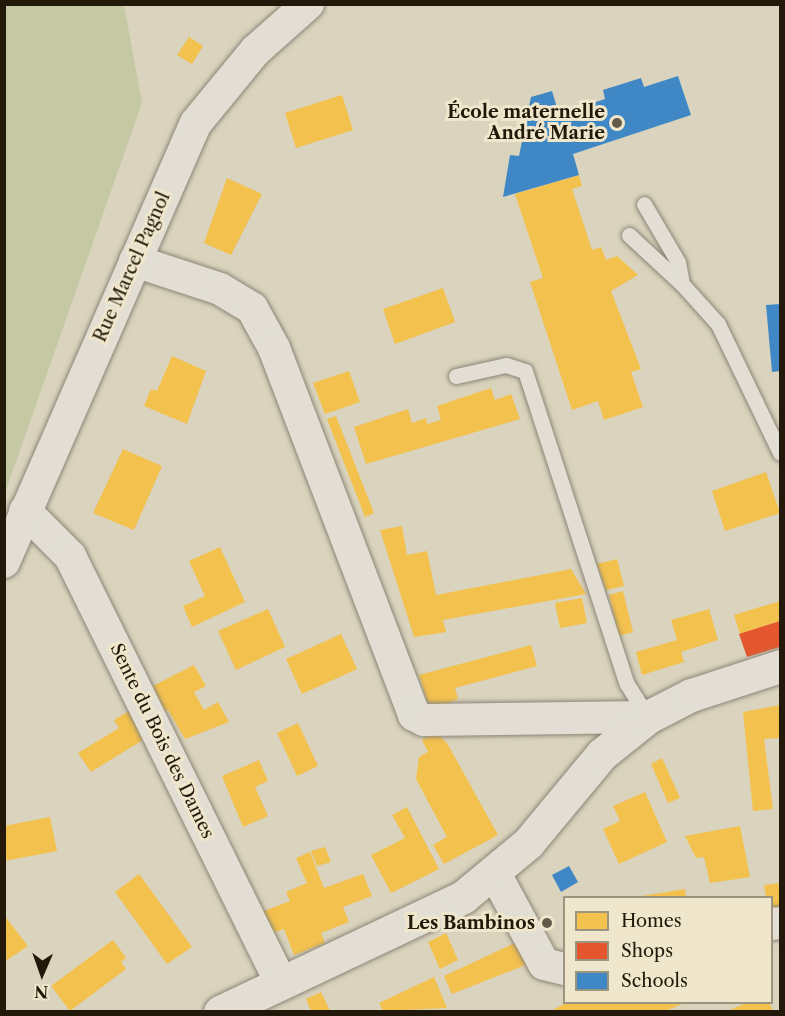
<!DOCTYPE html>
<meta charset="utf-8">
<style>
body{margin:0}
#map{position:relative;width:785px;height:1016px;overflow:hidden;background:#dad3bd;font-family:"Libre Caslon Text",serif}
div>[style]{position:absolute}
.green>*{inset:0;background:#c4c9a3}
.homes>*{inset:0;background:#f2c14e}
.shops>*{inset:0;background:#e4572e}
.schools>*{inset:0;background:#3f88c5}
.roads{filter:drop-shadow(0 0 2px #8b8577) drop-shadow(0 0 2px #8b8577)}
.service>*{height:15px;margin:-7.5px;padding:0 7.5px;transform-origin:7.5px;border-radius:7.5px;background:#e2ded3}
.minor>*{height:32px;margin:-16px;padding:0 16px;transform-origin:16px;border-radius:16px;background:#e2ded3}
.tertiary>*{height:33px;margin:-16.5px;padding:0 16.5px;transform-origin:16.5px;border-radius:16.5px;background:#e2ded3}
.dots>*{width:16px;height:16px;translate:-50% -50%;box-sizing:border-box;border:3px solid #efe6cc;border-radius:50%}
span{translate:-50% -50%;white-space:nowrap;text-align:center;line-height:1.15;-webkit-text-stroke:6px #efe6cc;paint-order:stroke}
.poi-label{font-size:18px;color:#23190b;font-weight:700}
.right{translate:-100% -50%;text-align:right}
.street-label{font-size:18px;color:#23190b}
.frame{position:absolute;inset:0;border:6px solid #23190b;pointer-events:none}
.legend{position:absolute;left:563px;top:896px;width:210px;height:108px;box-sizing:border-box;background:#efe6cc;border:2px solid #9d947f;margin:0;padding:8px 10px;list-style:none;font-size:18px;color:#23190b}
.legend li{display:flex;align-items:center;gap:12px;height:30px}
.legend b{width:30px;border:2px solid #9d947f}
.north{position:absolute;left:12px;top:944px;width:60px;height:60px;-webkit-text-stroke:4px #efe6cc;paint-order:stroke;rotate:182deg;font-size:16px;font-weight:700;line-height:24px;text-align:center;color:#23190b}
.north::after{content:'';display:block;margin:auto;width:21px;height:27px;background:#23190b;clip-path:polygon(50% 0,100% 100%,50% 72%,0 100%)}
</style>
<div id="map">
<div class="green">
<div style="clip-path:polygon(5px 4px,124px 5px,142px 103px,5px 493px)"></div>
</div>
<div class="homes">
<div style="clip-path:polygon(189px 37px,203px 46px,192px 64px,177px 55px)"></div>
<div style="clip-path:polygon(342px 95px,353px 130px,296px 148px,285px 113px)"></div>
<div style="clip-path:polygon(579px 175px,582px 186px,572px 189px,592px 250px,601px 247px,606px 260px,617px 256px,638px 275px,611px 291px,641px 369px,631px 372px,643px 407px,604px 420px,598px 401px,572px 410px,530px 282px,543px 278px,515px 194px)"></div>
<div style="clip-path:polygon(227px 178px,262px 194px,231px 255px,204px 243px)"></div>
<div style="clip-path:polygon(443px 288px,455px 322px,395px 344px,383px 309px)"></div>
<div style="clip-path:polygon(172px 356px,206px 371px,187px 424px,144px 406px,151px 389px,157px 391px)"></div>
<div style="clip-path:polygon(349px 371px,360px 402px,325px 414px,313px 383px)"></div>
<div style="clip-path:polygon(491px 388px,495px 400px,511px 394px,520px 419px,366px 464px,354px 427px,408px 409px,412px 423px,426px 418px,427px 424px,441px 420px,437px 406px)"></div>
<div style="clip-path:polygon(336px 416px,374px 513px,365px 517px,327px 419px)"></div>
<div style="clip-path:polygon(123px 449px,162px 466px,134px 530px,93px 513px)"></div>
<div style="clip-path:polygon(766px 472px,780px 513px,725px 531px,712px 491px)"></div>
<div style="clip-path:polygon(402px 526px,407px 555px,427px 551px,436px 595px,571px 569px,586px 594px,443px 620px,446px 632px,414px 637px,380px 530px)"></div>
<div style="clip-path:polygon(220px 547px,245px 602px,192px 627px,183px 606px,205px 596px,189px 561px)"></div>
<div style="clip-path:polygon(617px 559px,624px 586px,606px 590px,597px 564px)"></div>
<div style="clip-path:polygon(623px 591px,633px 632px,619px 636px,609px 595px)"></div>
<div style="clip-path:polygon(582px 598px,587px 623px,560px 628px,555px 603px)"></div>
<div style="clip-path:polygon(780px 601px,780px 621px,740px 634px,734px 615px)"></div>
<div style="clip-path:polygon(268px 609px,285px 647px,236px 670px,218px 631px)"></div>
<div style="clip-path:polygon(709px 609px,718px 640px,681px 652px,684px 662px,642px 675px,636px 652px,677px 640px,671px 620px)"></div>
<div style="clip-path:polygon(341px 634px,357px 669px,302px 694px,286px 659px)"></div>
<div style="clip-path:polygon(531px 645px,537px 666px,455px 688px,458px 699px,438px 707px,427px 701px,419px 675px)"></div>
<div style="clip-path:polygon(194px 665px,206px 686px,194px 692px,204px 710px,218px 702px,229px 722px,185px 739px,168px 710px,162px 714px,149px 688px)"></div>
<div style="clip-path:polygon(780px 705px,780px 738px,764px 739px,773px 809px,753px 811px,743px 712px)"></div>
<div style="clip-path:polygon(129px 711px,146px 738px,91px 772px,78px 753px,119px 728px,114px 720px)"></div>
<div style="clip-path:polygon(298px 723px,318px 766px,297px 776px,277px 733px)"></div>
<div style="clip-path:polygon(435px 732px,447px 743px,498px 835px,444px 864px,433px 845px,447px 837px,416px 779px,419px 757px,428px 752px,422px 740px)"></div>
<div style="clip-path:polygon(662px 758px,680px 798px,668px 803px,651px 764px)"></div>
<div style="clip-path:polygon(259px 760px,268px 781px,255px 787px,268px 816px,243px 827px,222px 776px)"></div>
<div style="clip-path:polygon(645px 792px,667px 842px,619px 864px,603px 829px,620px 821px,613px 806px)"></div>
<div style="clip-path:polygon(407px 807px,439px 869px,391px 893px,371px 855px,405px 838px,392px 815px)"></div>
<div style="clip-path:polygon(50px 817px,57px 851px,4px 861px,4px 826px)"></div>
<div style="clip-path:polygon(740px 826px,750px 877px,710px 883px,704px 857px,696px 858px,685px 836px)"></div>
<div style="clip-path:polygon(325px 847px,331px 862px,317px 866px,311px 851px)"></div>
<div style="clip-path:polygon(310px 852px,324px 888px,363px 874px,372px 896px,343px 907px,349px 922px,321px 933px,325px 943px,294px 955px,284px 929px,265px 936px,256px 914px,290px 901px,286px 892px,307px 883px,296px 858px)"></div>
<div style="clip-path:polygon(139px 874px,192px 947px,167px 964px,115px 892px)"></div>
<div style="clip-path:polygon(780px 883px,780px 914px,772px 915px,772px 898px,766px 897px,764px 885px)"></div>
<div style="clip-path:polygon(685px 889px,686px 897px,642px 897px,642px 896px)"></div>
<div style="clip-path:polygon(4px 915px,28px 946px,4px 962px)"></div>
<div style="clip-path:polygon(446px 933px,458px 960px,440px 969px,428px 942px)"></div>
<div style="clip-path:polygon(113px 940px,126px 958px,121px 962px,126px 969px,70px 1011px,51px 986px)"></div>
<div style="clip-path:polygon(521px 940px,533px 962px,452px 994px,444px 976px)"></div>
<div style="clip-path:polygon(434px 977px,447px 1008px,383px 1011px,379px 1003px)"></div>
<div style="clip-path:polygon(321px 992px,330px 1011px,311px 1011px,306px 999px)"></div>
<div style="clip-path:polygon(686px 1002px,666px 1011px,551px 1011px,566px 1003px)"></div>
<div style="clip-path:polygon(748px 1002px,769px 1002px,773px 1011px,728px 1011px)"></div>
</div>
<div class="shops">
<div style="clip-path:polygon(780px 621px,780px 647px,747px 657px,739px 634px)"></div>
</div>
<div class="schools">
<div style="clip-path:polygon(678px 76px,691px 115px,573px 154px,579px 175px,503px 197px,510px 155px,519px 156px,531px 97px,552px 91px,559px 114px,605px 99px,603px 90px,641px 78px,644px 87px)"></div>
<div style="clip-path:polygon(780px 304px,780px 371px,772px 372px,766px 305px)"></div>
<div style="clip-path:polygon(569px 866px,578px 882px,561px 892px,552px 875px)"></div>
</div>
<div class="roads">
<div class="service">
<div style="left:629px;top:235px;width:72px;rotate:42.8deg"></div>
<div style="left:682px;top:284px;width:22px;rotate:-100deg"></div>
<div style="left:678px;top:262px;width:67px;rotate:-120.4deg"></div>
<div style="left:682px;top:284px;width:54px;rotate:48deg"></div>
<div style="left:718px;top:324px;width:143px;rotate:64.3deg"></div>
<div style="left:456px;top:376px;width:51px;rotate:-12.4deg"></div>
<div style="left:506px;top:365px;width:20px;rotate:18deg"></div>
<div style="left:525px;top:371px;width:329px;rotate:72deg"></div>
<div style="left:627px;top:684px;width:39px;rotate:58deg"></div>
</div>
<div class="minor">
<div style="left:135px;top:261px;width:89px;rotate:18.2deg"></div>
<div style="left:220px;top:289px;width:37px;rotate:31deg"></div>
<div style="left:252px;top:308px;width:46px;rotate:61.2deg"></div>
<div style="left:274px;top:348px;width:393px;rotate:69.1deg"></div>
<div style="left:414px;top:715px;width:11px;rotate:27deg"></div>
<div style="left:424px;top:720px;width:224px;rotate:-0.8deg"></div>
<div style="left:25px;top:511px;width:64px;rotate:45deg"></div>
<div style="left:70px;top:556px;width:476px;rotate:63.7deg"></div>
<div style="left:4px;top:562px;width:479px;rotate:-66.4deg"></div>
<div style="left:196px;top:123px;width:93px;rotate:-50.7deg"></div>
<div style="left:255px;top:51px;width:71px;rotate:-41.6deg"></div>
<div style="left:495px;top:874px;width:102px;rotate:61.4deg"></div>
<div style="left:544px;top:964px;width:21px;rotate:14deg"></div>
<div style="left:772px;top:924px;width:8px;rotate:-7deg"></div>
</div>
<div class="tertiary">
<div style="left:220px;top:1012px;width:269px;rotate:-25.3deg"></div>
<div style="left:463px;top:897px;width:85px;rotate:-39.7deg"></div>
<div style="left:528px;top:843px;width:116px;rotate:-50.3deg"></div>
<div style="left:602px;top:754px;width:59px;rotate:-38.8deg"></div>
<div style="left:648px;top:717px;width:48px;rotate:-27.1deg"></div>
<div style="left:691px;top:695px;width:94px;rotate:-18deg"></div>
</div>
</div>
<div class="dots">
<div style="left:617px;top:123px;background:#635a49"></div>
<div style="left:547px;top:923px;background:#635a49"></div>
</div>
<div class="poi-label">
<span class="right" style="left:605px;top:123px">École maternelle<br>André Marie</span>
<span class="right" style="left:535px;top:923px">Les Bambinos</span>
</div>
<div class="street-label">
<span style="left:132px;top:267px;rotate:-66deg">Rue Marcel Pagnol</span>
<span style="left:162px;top:741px;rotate:64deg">Sente du Bois des Dames</span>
</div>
<div class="frame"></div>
<ul class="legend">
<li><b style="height:16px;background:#f2c14e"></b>Homes</li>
<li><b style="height:16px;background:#e4572e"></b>Shops</li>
<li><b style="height:16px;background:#3f88c5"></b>Schools</li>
</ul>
<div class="north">N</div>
</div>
